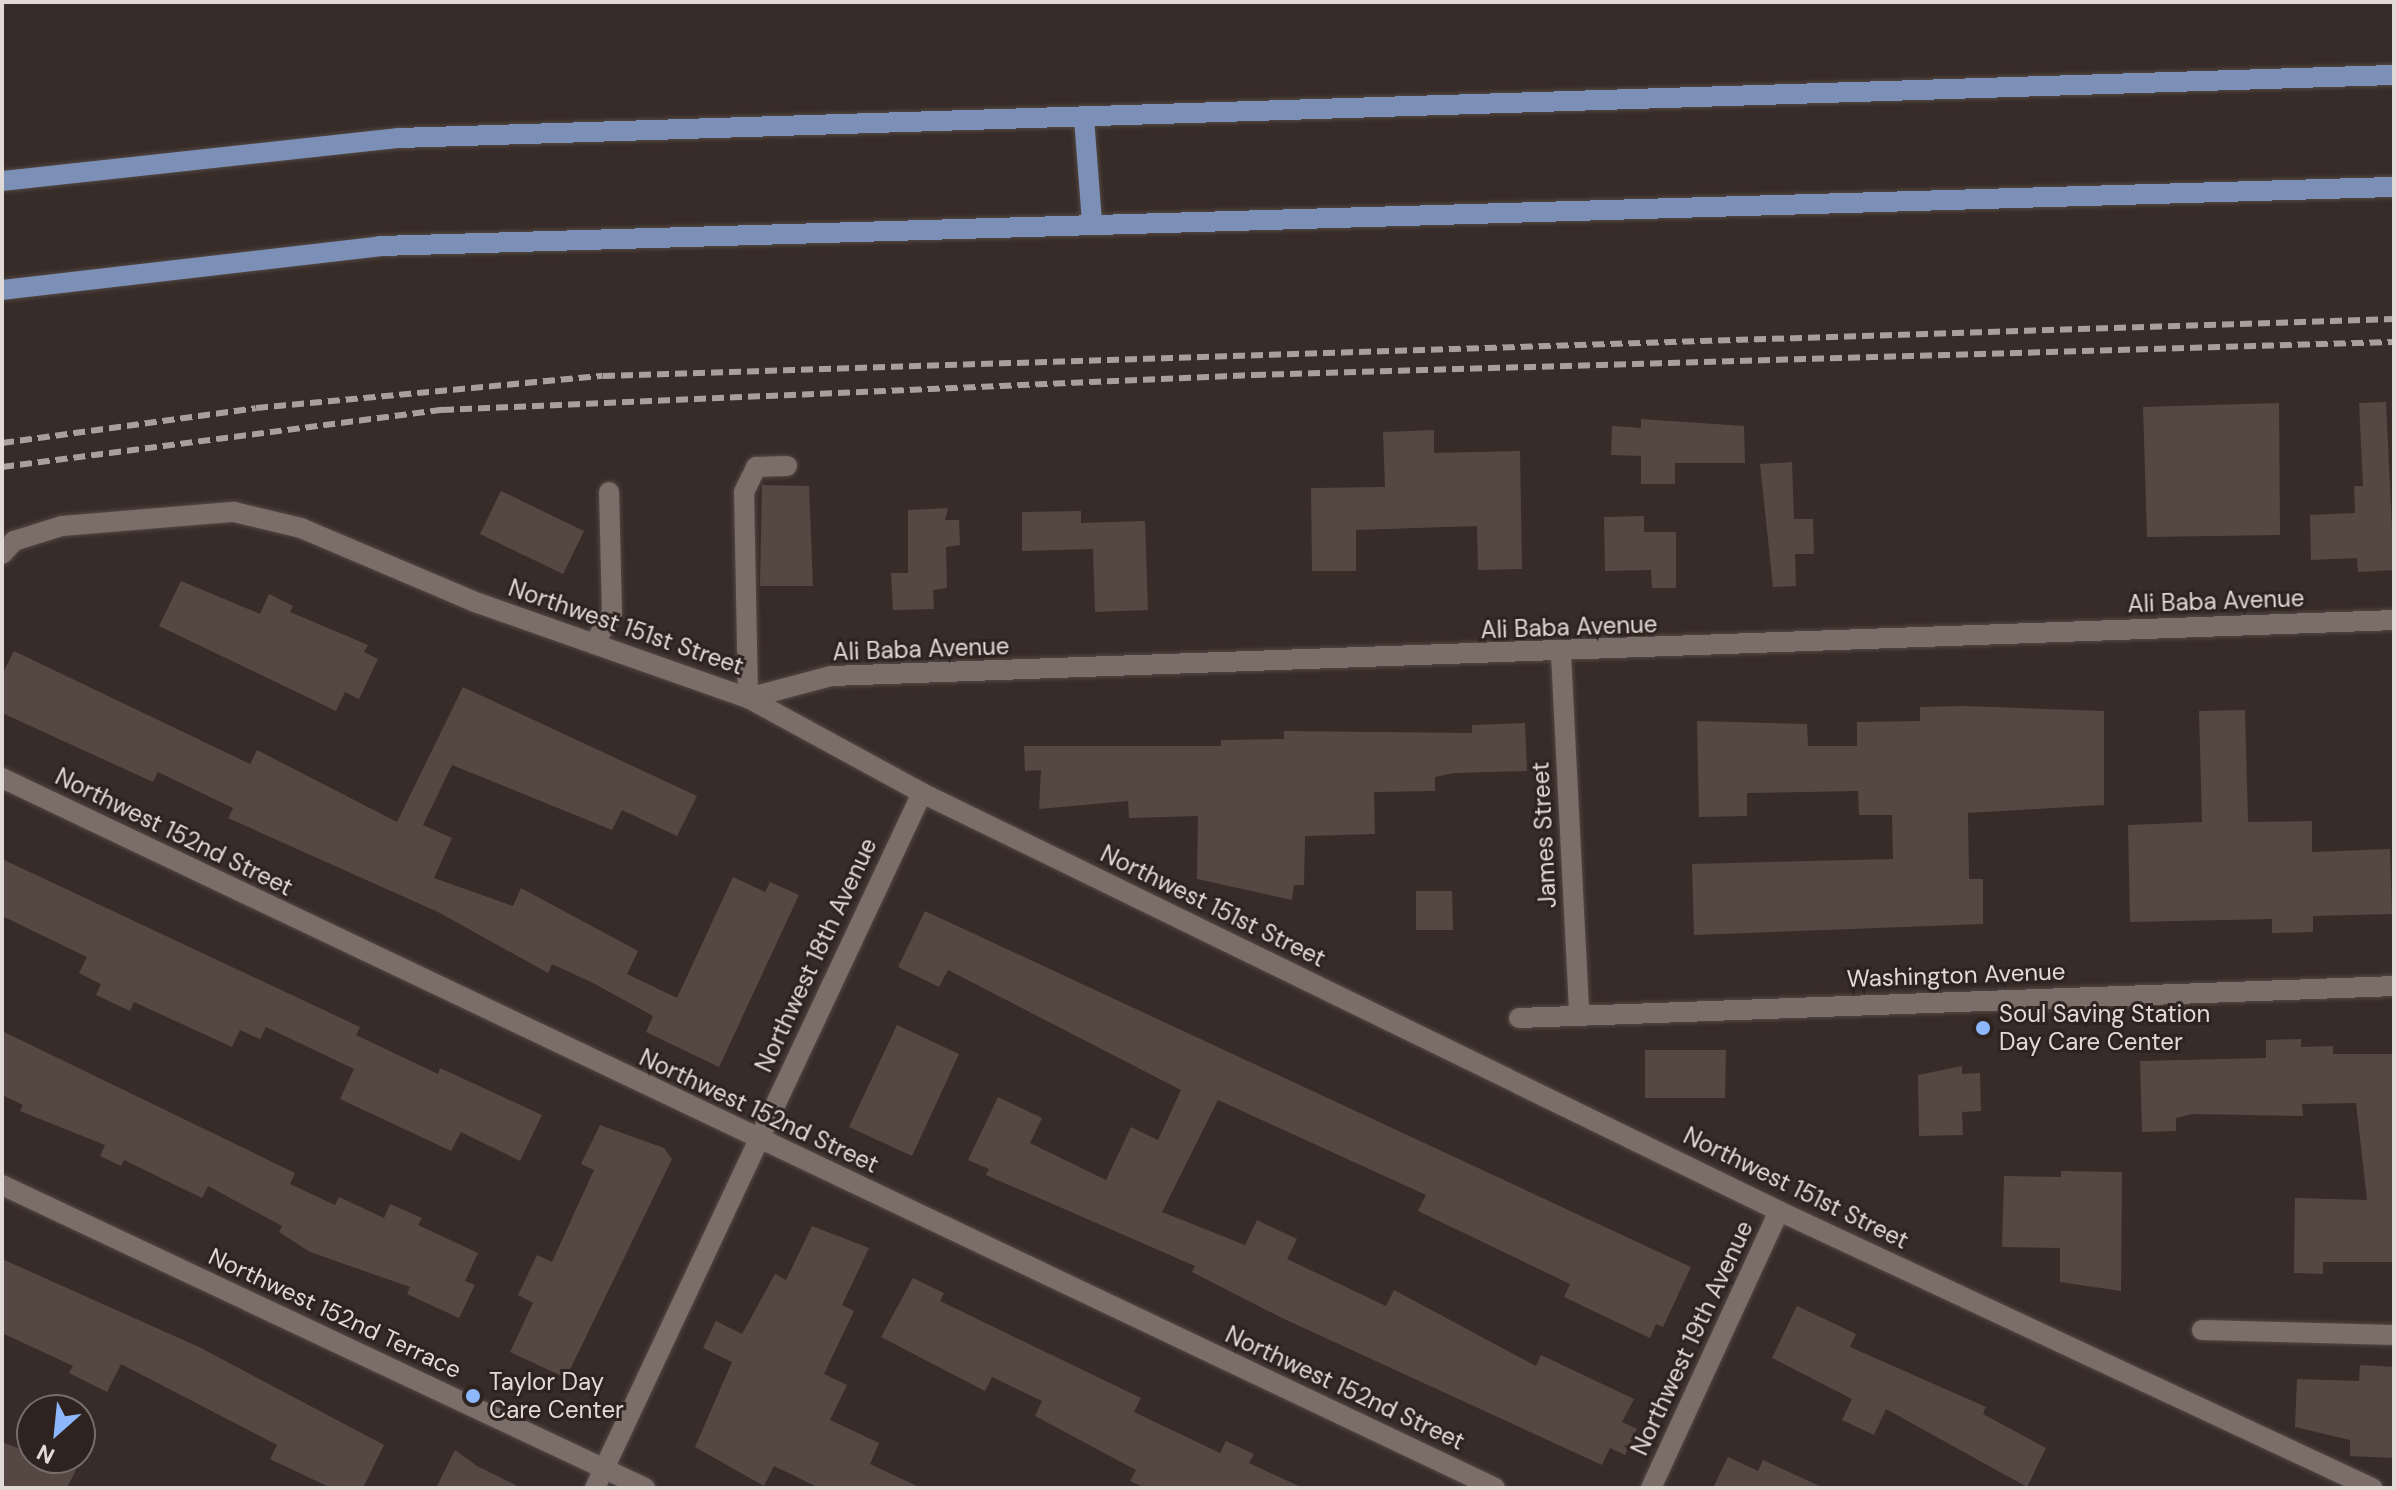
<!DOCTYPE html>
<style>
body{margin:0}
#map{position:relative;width:2396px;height:1490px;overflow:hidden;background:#382c28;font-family:"DM Sans",sans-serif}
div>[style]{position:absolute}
.building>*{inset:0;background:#554843}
.roads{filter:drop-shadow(0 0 2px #524844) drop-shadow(0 0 2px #524844)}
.minor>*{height:20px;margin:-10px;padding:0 10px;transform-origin:10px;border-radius:10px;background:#7b6d68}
.major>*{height:20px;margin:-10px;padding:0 10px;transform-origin:10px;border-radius:10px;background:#7c8fb6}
.rail>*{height:6px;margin-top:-3px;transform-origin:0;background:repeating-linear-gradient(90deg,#a9a09c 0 12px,transparent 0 18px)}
.dots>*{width:22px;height:22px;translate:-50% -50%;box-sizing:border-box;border:4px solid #2e231f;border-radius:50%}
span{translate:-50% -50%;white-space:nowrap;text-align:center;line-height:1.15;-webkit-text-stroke:6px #2e231f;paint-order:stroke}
.street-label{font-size:24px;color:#e2dad7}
.poi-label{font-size:24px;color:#e2dad7}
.left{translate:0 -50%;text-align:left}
.frame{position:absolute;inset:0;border:4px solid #e2dad7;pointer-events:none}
.north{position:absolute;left:16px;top:1394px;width:80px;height:80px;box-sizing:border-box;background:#2e231f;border:2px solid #766c69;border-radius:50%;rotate:207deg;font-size:22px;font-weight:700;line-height:32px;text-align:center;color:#e2dad7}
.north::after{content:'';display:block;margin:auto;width:28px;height:36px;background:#8eb8fd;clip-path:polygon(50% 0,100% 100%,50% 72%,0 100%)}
</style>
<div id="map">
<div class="building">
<div style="clip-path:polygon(2386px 402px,2394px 570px,2358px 572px,2357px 558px,2311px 560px,2310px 515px,2355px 513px,2354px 486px,2363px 486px,2359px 403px)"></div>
<div style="clip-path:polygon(2279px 403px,2280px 535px,2147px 537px,2143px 407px)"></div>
<div style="clip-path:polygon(1641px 419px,1744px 426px,1745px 463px,1675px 463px,1675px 484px,1641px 484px,1641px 456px,1611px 455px,1612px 426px,1641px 428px)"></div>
<div style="clip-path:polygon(1434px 430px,1434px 453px,1520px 451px,1522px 569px,1478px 570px,1477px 526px,1356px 530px,1356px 571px,1312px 571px,1311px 488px,1385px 487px,1383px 432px)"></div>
<div style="clip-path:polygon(1792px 462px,1794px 519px,1813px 519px,1814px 554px,1795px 554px,1796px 586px,1773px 587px,1760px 464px)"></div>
<div style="clip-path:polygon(762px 485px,809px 486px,813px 586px,760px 586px)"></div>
<div style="clip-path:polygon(501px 491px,584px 531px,563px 574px,480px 534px)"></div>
<div style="clip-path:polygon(948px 508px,945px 520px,959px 520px,960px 545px,946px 547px,947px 588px,933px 590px,934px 609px,893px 610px,891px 573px,908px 573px,908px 510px)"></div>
<div style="clip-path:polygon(1081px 511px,1081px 523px,1145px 521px,1148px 610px,1095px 612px,1093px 549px,1022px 551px,1022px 512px)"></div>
<div style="clip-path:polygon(1644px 516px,1644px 532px,1676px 532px,1676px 588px,1652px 588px,1651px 570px,1605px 571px,1604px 517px)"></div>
<div style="clip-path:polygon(181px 581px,260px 614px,269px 594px,293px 606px,290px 612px,368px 645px,364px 652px,378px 659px,359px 699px,345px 692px,336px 711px,159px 626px)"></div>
<div style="clip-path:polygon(14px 651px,250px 764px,257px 750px,397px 822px,463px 687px,697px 796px,677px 836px,622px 810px,612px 830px,452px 765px,423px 825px,452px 838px,434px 878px,513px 906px,521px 888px,638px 951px,627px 974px,677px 998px,733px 877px,765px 892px,770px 882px,799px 895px,719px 1067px,646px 1032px,653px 1016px,595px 984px,552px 964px,548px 973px,438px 912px,228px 818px,233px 808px,158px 772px,153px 782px,2px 713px,2px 675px)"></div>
<div style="clip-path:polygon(1965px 706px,2104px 711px,2104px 805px,1968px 813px,1969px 879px,1983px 879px,1983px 924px,1694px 935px,1692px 864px,1893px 859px,1892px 815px,1859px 815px,1858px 791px,1747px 793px,1747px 816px,1699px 817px,1697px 721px,1807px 724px,1808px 746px,1857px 746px,1857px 722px,1920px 721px,1920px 707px)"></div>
<div style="clip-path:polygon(2245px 710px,2248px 822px,2312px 821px,2312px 852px,2390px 849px,2392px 914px,2313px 916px,2313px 932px,2272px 933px,2272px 919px,2130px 922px,2128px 825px,2202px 822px,2199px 711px)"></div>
<div style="clip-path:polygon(1525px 723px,1527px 771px,1454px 773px,1435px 777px,1435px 791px,1374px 792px,1375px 834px,1305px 836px,1304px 885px,1294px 885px,1292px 900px,1197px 879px,1198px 816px,1129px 818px,1128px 801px,1039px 809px,1041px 770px,1025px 771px,1024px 746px,1221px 746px,1221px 740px,1284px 739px,1284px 731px,1472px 733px,1472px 725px)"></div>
<div style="clip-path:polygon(2px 859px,360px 1027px,356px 1035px,438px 1074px,440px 1068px,542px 1115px,520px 1161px,461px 1132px,451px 1151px,340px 1099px,354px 1069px,266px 1027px,260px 1039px,240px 1030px,232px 1047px,134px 1002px,130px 1011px,96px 995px,101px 984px,79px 973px,87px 957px,2px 916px)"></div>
<div style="clip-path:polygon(1416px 891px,1452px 891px,1453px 930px,1416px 930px)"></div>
<div style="clip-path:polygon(925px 911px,1691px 1267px,1663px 1327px,1656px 1324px,1650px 1338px,1564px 1297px,1570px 1284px,1418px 1211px,1426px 1195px,1218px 1100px,1162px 1212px,1245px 1245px,1257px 1220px,1297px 1239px,1287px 1259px,1386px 1306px,1394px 1290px,1536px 1366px,1541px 1355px,1634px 1399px,1622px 1422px,1637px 1429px,1625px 1455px,1610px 1448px,1602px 1465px,1282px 1318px,1192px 1272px,1195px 1266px,986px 1175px,989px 1169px,968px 1160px,998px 1097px,1042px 1118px,1030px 1143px,1106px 1180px,1131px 1127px,1158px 1140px,1181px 1090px,948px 970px,939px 987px,898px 967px)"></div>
<div style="clip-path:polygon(897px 1025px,959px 1054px,912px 1156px,849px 1127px)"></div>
<div style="clip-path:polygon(2px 1031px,295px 1173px,290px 1184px,335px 1205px,339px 1197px,384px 1218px,390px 1204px,422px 1218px,418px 1225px,478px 1253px,465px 1281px,475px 1285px,459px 1318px,407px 1294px,410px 1287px,310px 1252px,279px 1232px,282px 1226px,208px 1186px,202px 1198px,124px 1160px,121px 1166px,100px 1156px,105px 1145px,20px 1111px,23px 1105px,2px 1095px)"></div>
<div style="clip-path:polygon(2301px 1039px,2301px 1047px,2333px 1046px,2333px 1054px,2394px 1054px,2394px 1262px,2323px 1262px,2323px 1274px,2294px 1273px,2295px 1198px,2367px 1200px,2356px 1103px,2302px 1104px,2303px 1116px,2192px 1114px,2176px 1118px,2176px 1131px,2142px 1132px,2140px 1061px,2266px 1058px,2266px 1040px)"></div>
<div style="clip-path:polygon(1645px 1050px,1726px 1050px,1725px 1098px,1645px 1098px)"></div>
<div style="clip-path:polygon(1962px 1066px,1962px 1074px,1980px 1073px,1981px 1111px,1962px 1112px,1963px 1135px,1919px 1136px,1918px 1075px)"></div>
<div style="clip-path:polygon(600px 1125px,664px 1148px,672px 1159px,566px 1378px,510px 1352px,533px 1303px,518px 1295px,537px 1255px,552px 1262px,594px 1170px,581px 1164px)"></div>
<div style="clip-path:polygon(2061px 1171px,2122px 1172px,2121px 1291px,2060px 1282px,2060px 1248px,2002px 1247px,2004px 1176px,2061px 1177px)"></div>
<div style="clip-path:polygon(812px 1226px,869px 1248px,842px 1305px,854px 1311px,824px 1374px,847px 1385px,830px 1420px,879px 1443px,870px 1464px,921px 1488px,819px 1488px,774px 1466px,764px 1486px,695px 1447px,732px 1362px,703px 1348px,716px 1321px,742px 1334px,775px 1274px,786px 1280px)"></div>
<div style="clip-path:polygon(2px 1259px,199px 1347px,384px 1445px,363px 1488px,331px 1488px,270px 1459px,277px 1445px,121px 1364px,107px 1392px,69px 1373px,73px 1366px,2px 1333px)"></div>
<div style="clip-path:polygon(913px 1278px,944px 1293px,940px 1301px,1141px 1398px,1134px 1412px,1220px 1453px,1226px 1441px,1254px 1454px,1249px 1463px,1303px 1488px,1145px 1488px,1130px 1481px,1136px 1470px,1035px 1416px,1042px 1401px,992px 1377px,985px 1391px,881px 1337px)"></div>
<div style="clip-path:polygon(1797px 1306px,1856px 1334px,1850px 1347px,1986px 1407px,1983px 1414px,2046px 1448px,2027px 1487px,1886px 1409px,1874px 1435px,1842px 1420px,1852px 1399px,1772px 1358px)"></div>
<div style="clip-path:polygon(2360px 1365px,2394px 1367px,2394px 1458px,2350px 1456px,2350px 1440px,2295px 1427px,2297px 1379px,2359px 1381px)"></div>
<div style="clip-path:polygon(2px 1442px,76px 1470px,67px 1488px,2px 1488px)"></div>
<div style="clip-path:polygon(455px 1450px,477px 1466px,522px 1488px,436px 1488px)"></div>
<div style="clip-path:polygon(1728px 1457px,1758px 1471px,1763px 1460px,1824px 1488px,1713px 1488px)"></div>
</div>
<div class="roads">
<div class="minor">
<div style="left:2px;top:554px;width:18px;rotate:-47deg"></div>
<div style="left:14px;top:541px;width:50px;rotate:-17.4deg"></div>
<div style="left:62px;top:526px;width:173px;rotate:-4.7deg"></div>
<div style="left:234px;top:512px;width:69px;rotate:13.4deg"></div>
<div style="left:301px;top:528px;width:192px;rotate:23deg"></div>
<div style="left:478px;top:603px;width:286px;rotate:19.4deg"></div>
<div style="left:748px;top:698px;width:198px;rotate:28.6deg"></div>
<div style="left:922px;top:793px;width:954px;rotate:26deg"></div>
<div style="left:1779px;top:1211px;width:655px;rotate:25.04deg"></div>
<div style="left:594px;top:644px;width:36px;rotate:-60deg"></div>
<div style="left:612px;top:613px;width:121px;rotate:-91.4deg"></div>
<div style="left:1561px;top:654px;width:360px;rotate:87.1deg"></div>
<div style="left:748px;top:698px;width:86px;rotate:-14.8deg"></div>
<div style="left:831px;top:676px;width:1564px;rotate:-2.05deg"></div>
<div style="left:748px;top:698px;width:206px;rotate:-91.1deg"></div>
<div style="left:744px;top:492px;width:28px;rotate:-64deg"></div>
<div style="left:756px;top:467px;width:31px;rotate:-2deg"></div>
<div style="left:2px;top:778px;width:1653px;rotate:25.43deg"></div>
<div style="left:1519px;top:1018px;width:876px;rotate:-2.09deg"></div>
<div style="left:2px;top:1185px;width:711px;rotate:25.23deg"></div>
<div style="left:2202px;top:1330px;width:192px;rotate:1.5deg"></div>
<div style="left:595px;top:1488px;width:768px;rotate:-64.8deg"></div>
<div style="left:1651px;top:1488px;width:305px;rotate:-65.2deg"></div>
</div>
<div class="major">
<div style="left:1084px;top:118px;width:103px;rotate:85.6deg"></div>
<div style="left:2px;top:181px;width:399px;rotate:-6.2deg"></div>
<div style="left:399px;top:138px;width:1996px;rotate:-1.81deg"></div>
<div style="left:2px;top:290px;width:381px;rotate:-6.6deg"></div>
<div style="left:380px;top:246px;width:2015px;rotate:-1.68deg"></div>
</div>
</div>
<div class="rail">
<div style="left:2px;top:443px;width:256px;rotate:-7.8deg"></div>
<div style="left:256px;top:408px;width:348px;rotate:-5.3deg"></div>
<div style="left:603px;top:376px;width:1792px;rotate:-1.82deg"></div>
<div style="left:2px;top:467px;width:444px;rotate:-7.4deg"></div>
<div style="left:442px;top:410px;width:813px;rotate:-2.47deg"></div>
<div style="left:1254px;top:375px;width:1140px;rotate:-1.66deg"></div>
</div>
<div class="dots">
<div style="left:1983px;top:1028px;background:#8eb8fd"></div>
<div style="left:473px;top:1396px;background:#8eb8fd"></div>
</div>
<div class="street-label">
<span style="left:2216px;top:601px;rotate:-2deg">Ali Baba Avenue</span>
<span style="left:626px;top:627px;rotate:19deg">Northwest 151st Street</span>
<span style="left:1569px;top:627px;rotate:-2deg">Ali Baba Avenue</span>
<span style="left:921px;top:649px;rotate:-2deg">Ali Baba Avenue</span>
<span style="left:174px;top:832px;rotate:26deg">Northwest 152nd Street</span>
<span style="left:1544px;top:835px;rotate:-93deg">James Street</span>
<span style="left:1213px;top:906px;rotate:26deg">Northwest 151st Street</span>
<span style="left:816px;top:955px;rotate:-65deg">Northwest 18th Avenue</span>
<span style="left:1956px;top:975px;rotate:-2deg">Washington Avenue</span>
<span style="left:759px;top:1111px;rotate:25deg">Northwest 152nd Street</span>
<span style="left:1796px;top:1188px;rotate:26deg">Northwest 151st Street</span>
<span style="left:335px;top:1313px;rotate:25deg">Northwest 152nd Terrace</span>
<span style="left:1692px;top:1338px;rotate:-65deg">Northwest 19th Avenue</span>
<span style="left:1345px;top:1388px;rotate:25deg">Northwest 152nd Street</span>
</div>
<div class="poi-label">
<span class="left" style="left:1999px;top:1028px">Soul Saving Station<br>Day Care Center</span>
<span class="left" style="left:489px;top:1396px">Taylor Day<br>Care Center</span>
</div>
<div class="frame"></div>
<div class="north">N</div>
</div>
